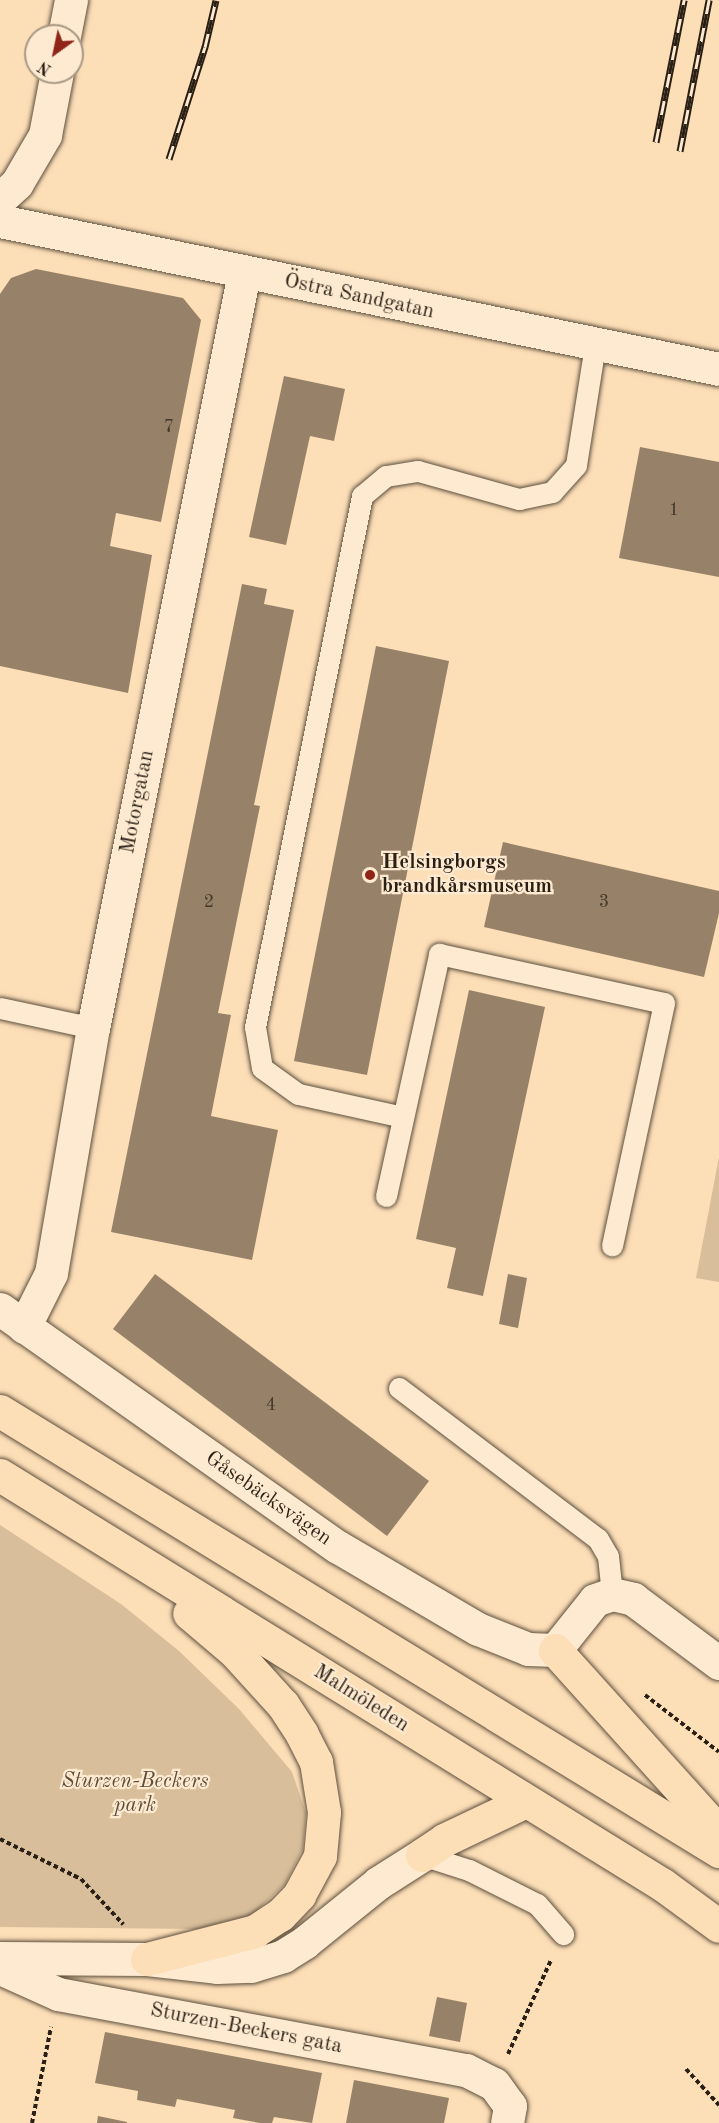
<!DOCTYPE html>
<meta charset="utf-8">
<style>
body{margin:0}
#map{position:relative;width:719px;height:2123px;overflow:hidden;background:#fcdeb7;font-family:"Old Standard TT",serif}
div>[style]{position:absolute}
.green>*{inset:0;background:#d8be9b}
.building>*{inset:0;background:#978269}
.path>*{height:4px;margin-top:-2px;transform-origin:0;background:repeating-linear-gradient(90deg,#291f15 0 4.5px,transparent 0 7.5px)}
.roads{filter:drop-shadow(0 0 2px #5e4f3e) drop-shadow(0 0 2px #5e4f3e)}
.service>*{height:21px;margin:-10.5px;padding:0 10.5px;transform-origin:10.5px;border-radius:10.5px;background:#fdead0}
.minor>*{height:33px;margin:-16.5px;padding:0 16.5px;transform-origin:16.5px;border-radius:16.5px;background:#fdead0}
.trunk>*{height:33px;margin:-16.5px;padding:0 16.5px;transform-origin:16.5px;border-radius:16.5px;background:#fcdeb7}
.rail>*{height:7px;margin-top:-3.5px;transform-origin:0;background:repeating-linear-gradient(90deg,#fdead0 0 14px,#291f15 0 28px);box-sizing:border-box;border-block:2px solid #291f15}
.dots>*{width:16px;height:16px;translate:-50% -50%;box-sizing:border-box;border:3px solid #fdead0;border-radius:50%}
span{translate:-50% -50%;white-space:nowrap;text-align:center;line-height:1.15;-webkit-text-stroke:4.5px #fdead0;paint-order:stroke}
.number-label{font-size:18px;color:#44382a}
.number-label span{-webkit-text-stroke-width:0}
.street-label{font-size:21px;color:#291f15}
.poi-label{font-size:21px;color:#291f15;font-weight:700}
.left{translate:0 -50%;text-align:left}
.park-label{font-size:21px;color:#5e4f3d;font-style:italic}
.north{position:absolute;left:24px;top:24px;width:60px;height:60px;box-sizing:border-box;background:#fdead0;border:2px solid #a89985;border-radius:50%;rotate:213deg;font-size:16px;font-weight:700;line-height:24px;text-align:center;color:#291f15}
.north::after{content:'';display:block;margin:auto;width:21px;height:27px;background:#8f2418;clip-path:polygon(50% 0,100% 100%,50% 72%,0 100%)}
</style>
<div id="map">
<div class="green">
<div style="clip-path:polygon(719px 1157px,719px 1282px,696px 1278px)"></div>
<div style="clip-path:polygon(0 1525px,121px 1604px,179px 1651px,239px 1709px,292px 1772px,306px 1813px,303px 1848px,285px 1884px,252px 1915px,198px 1929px,0 1927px)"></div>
</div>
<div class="building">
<div style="clip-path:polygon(36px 269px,183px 298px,201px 320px,161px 522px,116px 513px,110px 546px,152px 555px,128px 693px,0 666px,0 294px,11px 278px)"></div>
<div style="clip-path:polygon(284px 376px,345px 389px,334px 441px,310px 436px,286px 545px,249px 537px)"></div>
<div style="clip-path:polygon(640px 447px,719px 462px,719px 577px,619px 558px)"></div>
<div style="clip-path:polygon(242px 584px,267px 589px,264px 604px,294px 610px,254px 805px,260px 806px,218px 1013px,231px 1015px,211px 1116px,278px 1130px,252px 1260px,111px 1232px)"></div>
<div style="clip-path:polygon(376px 646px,449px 661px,367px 1075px,294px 1061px)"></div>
<div style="clip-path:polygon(503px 842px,719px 891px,719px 913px,704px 977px,484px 927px)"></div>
<div style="clip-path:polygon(469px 990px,545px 1007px,483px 1296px,447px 1288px,456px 1248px,416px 1239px)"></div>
<div style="clip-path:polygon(155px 1274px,429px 1481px,387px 1536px,113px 1329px)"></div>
<div style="clip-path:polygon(508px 1274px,527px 1278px,518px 1328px,499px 1324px)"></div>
<div style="clip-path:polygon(437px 1997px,467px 2003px,460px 2042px,429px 2036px)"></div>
<div style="clip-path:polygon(105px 2032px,322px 2073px,312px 2123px,274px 2117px,272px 2123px,260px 2123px,233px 2118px,235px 2110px,177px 2099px,175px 2107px,137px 2100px,138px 2091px,95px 2083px)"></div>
<div style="clip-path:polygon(354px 2080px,449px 2098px,444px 2123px,346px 2123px)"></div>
<div style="clip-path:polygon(98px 2116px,127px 2122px,127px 2123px,97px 2123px)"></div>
</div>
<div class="path">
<div style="left:645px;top:1695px;width:93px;rotate:37.6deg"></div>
<div style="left:0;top:1839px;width:90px;rotate:26.3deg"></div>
<div style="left:81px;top:1879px;width:62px;rotate:47deg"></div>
<div style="left:508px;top:2054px;width:103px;rotate:-65.4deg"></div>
<div style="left:686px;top:2069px;width:49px;rotate:47.5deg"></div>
<div style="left:32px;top:2123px;width:98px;rotate:-78.8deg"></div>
</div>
<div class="roads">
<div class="service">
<div style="left:0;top:1008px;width:95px;rotate:12.1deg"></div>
<div style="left:403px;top:1117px;width:107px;rotate:-167.6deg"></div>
<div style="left:298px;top:1094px;width:44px;rotate:-144.2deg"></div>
<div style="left:262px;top:1068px;width:42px;rotate:-99.7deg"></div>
<div style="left:255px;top:1027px;width:542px;rotate:-78.61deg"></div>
<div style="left:362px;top:496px;width:31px;rotate:-40deg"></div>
<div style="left:386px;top:476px;width:32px;rotate:-9deg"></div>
<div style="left:418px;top:471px;width:105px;rotate:15.5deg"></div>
<div style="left:519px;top:499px;width:34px;rotate:-12deg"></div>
<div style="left:552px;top:492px;width:36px;rotate:-48deg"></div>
<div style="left:576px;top:465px;width:121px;rotate:-81deg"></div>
<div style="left:386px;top:1196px;width:248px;rotate:-77.6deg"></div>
<div style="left:439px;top:954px;width:230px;rotate:12.3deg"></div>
<div style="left:664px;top:1003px;width:248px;rotate:102.1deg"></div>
<div style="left:399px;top:1388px;width:250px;rotate:37.2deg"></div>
<div style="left:598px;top:1539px;width:20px;rotate:60deg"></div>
<div style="left:608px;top:1556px;width:38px;rotate:84deg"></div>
<div style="left:422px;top:1855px;width:49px;rotate:17.7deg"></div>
<div style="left:469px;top:1870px;width:76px;rotate:26.6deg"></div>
<div style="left:537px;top:1904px;width:40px;rotate:49deg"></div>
</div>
<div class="minor">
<div style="left:64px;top:36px;width:37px;rotate:-79deg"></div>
<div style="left:0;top:199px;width:23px;rotate:-43deg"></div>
<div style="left:17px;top:183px;width:56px;rotate:-59.7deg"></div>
<div style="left:45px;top:135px;width:64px;rotate:-79.2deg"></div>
<div style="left:0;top:221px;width:734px;rotate:11.63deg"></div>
<div style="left:0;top:1309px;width:413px;rotate:35.2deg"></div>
<div style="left:338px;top:1547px;width:162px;rotate:30.4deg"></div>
<div style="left:478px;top:1629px;width:54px;rotate:21.8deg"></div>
<div style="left:528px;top:1649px;width:27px;rotate:2deg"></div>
<div style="left:555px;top:1650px;width:64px;rotate:-51.3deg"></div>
<div style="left:595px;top:1600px;width:18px;rotate:-19deg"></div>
<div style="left:612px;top:1594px;width:22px;rotate:13deg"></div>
<div style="left:633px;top:1599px;width:107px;rotate:36.7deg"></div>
<div style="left:24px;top:1327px;width:60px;rotate:-63.4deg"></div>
<div style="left:51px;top:1273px;width:249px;rotate:-80.3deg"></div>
<div style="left:93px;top:1028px;width:770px;rotate:-78.69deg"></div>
<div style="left:0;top:1958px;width:147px;rotate:0.4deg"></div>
<div style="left:147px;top:1959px;width:70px;rotate:6.5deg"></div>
<div style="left:217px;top:1967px;width:34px;rotate:-2deg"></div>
<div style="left:251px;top:1966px;width:34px;rotate:-17deg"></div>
<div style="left:283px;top:1956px;width:26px;rotate:-32deg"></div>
<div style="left:305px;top:1942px;width:94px;rotate:-38.9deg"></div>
<div style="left:378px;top:1883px;width:52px;rotate:-32.5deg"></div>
<div style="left:0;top:1968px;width:64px;rotate:24.1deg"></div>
<div style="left:58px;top:1994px;width:415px;rotate:10.6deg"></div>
<div style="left:466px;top:2070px;width:31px;rotate:27deg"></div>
<div style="left:494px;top:2084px;width:27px;rotate:54deg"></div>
<div style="left:510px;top:2106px;width:17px;rotate:100deg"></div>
</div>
<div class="trunk">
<div style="left:0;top:1411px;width:843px;rotate:31.47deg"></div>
<div style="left:0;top:1475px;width:780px;rotate:31.73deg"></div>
<div style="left:663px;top:1885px;width:69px;rotate:36.2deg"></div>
<div style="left:555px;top:1650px;width:245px;rotate:48deg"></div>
<div style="left:422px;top:1855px;width:27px;rotate:-34deg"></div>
<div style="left:444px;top:1840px;width:91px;rotate:-25.4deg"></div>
<div style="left:147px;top:1959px;width:112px;rotate:-14.5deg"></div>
<div style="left:255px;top:1931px;width:30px;rotate:-33deg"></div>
<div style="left:280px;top:1915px;width:28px;rotate:-46deg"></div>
<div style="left:299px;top:1895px;width:44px;rotate:-61.7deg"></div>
<div style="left:320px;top:1856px;width:44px;rotate:-84.8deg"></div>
<div style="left:324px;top:1812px;width:51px;rotate:-99.1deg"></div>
<div style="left:316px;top:1762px;width:31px;rotate:-117deg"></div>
<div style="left:302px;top:1734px;width:35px;rotate:-123deg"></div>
<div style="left:283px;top:1705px;width:72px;rotate:-132.2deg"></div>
<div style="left:235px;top:1652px;width:60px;rotate:-139.7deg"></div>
</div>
</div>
<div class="rail">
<div style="left:656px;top:142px;width:145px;rotate:-78.8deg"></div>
<div style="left:680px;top:151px;width:154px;rotate:-79.1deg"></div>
<div style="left:169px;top:159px;width:118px;rotate:-72.2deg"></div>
<div style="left:205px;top:47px;width:48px;rotate:-76.8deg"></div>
</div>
<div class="dots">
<div style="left:370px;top:875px;background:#8f2418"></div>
</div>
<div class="number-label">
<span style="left:169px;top:427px">7</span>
<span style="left:674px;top:510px">1</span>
<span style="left:209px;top:902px">2</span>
<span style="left:604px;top:902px">3</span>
<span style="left:271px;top:1405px">4</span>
</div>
<div class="street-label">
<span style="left:359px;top:297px;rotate:12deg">Östra Sandgatan</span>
<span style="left:138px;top:802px;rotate:-79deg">Motorgatan</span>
<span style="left:268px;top:1499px;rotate:35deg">Gåsebäcksvägen</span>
<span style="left:361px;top:1699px;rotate:32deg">Malmöleden</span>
<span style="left:246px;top:2029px;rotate:11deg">Sturzen-Beckers gata</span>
</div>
<div class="poi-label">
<span class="left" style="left:382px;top:875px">Helsingborgs<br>brandkårsmuseum</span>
</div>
<div class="park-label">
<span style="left:135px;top:1794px">Sturzen-Beckers<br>park</span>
</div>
<div class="north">N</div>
</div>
